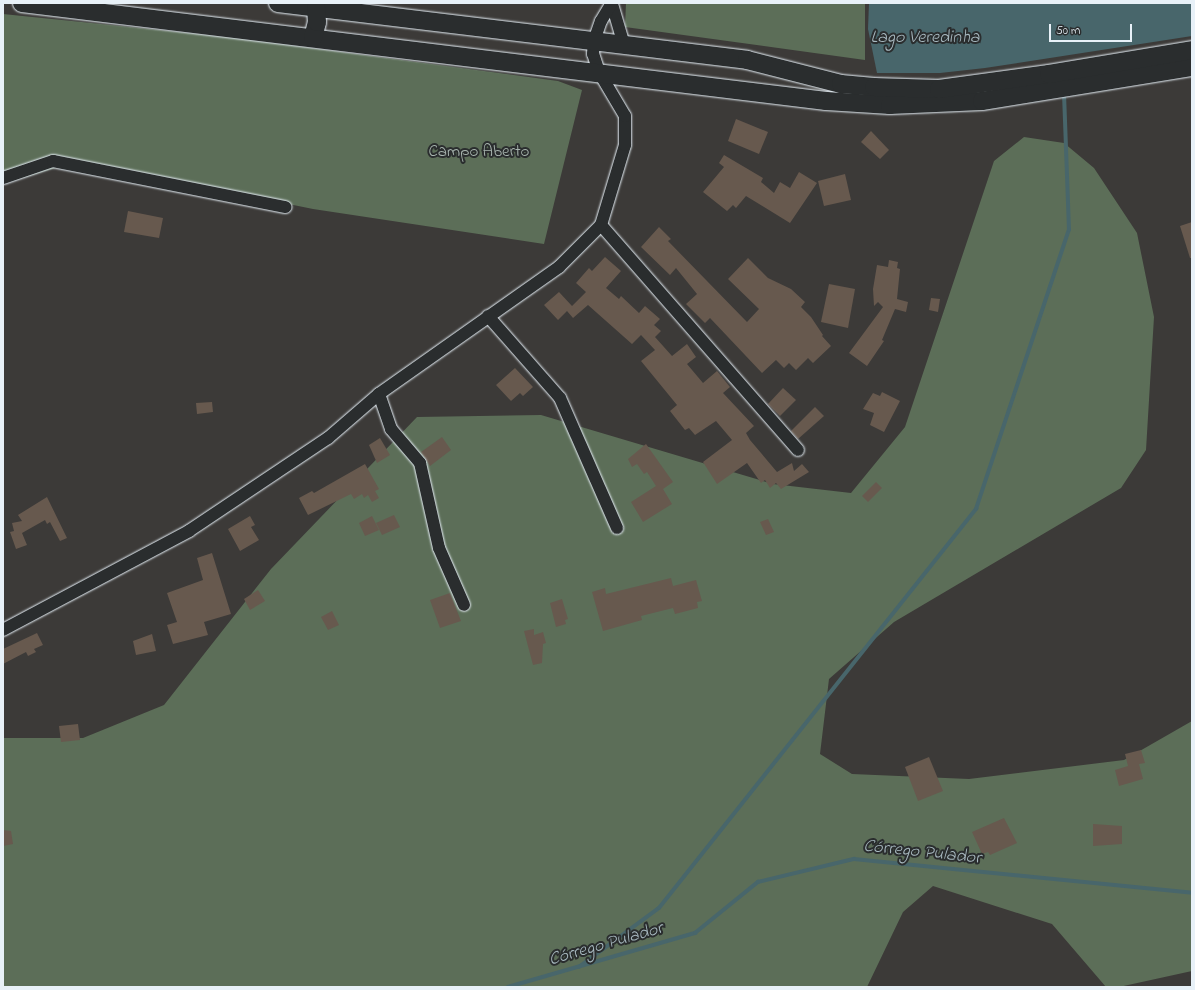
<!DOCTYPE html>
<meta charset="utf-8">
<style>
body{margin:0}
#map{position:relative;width:1195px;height:990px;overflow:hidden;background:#3c3a38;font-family:"Indie Flower",sans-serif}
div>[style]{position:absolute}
.green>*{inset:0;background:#5c6e58}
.water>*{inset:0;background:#48666b}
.stream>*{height:3.5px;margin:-1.75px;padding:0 1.75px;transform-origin:1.75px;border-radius:1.75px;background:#48666b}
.building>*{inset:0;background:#67594e}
.roads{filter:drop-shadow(0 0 1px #e8f1f8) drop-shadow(0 0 1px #e8f1f8)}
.street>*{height:12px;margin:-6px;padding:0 6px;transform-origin:6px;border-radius:6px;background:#2a2d2e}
.secondary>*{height:18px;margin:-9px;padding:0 9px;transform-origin:9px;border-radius:9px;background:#2a2d2e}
span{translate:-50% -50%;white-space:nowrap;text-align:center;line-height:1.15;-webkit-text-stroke:4px #2a2d2e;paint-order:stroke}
.park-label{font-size:17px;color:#a9b6b0}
.water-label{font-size:18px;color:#a8b9c0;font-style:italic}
.frame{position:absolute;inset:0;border:4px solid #e8f1f8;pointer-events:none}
.scale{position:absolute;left:1049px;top:24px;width:83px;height:18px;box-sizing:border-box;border:2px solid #e8f1f8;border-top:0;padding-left:5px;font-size:12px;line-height:14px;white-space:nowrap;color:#e8f1f8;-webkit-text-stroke:3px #2a2d2e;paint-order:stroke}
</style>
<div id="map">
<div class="green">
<div style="clip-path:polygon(626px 3px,865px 3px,865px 60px,625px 27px)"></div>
<div style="clip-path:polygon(3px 14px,238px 38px,558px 81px,582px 90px,544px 244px,313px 209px,79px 161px,3px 184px)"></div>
<div style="clip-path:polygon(1024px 137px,1064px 143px,1094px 168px,1137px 233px,1154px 317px,1146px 450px,1121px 488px,894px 622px,829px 679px,820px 754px,852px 774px,969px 779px,1124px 760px,1192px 721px,1192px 971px,1119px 987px,1106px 987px,1052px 924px,933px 886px,903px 912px,867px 987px,3px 987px,3px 738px,83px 738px,164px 705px,271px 569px,417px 417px,541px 415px,773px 484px,851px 493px,905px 427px,994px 161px)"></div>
</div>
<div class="water">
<div style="clip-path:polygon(869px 3px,1192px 3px,1192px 36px,985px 68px,940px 73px,877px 73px,868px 29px)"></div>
</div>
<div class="stream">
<div style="left:579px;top:967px;width:99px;rotate:-36.4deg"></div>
<div style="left:659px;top:908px;width:510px;rotate:-51.53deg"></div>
<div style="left:976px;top:509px;width:294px;rotate:-71.6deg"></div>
<div style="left:1069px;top:230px;width:135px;rotate:-92.1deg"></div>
<div style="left:508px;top:987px;width:195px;rotate:-16.1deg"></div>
<div style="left:695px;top:933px;width:81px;rotate:-39deg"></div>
<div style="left:758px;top:882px;width:99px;rotate:-13.5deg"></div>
<div style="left:854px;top:859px;width:340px;rotate:5.7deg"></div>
</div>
<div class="building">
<div style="clip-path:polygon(736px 119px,768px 132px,759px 154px,728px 141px)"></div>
<div style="clip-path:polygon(871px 131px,889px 150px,880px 159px,861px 142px)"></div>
<div style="clip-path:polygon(724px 155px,763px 178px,761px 182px,774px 193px,780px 182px,790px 188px,799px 172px,817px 183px,790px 223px,746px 196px,736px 208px,733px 205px,727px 211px,703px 192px,724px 167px,719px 163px)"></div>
<div style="clip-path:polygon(845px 174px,851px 200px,824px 206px,818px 181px)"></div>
<div style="clip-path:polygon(128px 211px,163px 218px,159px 238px,124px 232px)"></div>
<div style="clip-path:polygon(1192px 222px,1192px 258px,1190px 258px,1180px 226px)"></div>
<div style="clip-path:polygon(659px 227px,671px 239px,668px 241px,747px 322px,759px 309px,728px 279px,748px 258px,768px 278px,791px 289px,805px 302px,801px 307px,811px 317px,823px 335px,822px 336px,831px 346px,813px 363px,808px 358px,796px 370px,789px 363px,784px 368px,776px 360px,762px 373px,710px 318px,705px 323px,686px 304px,697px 294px,676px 268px,670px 275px,641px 247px)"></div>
<div style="clip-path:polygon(605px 257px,621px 271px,606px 288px,619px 299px,621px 296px,639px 313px,645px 306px,660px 319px,654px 325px,661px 331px,655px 337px,672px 356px,687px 344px,696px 357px,687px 364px,703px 383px,717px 371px,730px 387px,723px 393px,754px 426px,746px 433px,750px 440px,777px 472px,792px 463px,794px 471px,802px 464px,809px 472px,781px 489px,776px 483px,770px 488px,765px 480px,761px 483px,747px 463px,717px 484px,703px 462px,732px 440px,716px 421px,695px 435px,689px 428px,685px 430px,670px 411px,677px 405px,641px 361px,655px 350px,641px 335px,632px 344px,588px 305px,573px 318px,567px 311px,558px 320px,544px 305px,559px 292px,572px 306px,586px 292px,576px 283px,589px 268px,592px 271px)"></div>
<div style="clip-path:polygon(889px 260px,898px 262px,897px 268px,900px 269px,897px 299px,908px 302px,906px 312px,895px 309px,882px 340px,884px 341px,867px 366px,849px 353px,883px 307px,878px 302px,874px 306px,873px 289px,877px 265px,888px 267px)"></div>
<div style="clip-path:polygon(829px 284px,855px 289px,848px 328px,821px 322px)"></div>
<div style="clip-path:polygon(931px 298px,940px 299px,938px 312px,929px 310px)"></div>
<div style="clip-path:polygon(515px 368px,533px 387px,523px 396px,520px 393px,511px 401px,496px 385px)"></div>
<div style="clip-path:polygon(783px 388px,796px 400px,780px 416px,768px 404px)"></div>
<div style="clip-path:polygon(882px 392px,900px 401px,884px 432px,870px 425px,874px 413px,863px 409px,873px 393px,880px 396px)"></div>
<div style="clip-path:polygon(212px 402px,213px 412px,197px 414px,196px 403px)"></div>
<div style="clip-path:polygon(815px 407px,824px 416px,798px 439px,791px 431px)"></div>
<div style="clip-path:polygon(442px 437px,451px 450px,430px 466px,421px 452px)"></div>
<div style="clip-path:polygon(380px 438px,390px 455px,377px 463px,369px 445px)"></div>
<div style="clip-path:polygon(646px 444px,673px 482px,663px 489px,672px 504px,643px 522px,631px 502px,656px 486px,647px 472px,644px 474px,637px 464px,632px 467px,628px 459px)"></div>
<div style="clip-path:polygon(365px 464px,379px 489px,375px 491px,379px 498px,372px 502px,368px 495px,364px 498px,362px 494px,354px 499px,351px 494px,308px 515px,299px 498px,312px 491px,314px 493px)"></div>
<div style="clip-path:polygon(876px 482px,882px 488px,868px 502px,862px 496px)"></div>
<div style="clip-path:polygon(47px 497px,67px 538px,60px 541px,50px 522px,47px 524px,45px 520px,22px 533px,27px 545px,16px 549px,10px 532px,14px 531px,12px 523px,22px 521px,18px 515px)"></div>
<div style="clip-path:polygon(394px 515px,400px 527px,382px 535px,376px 523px)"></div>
<div style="clip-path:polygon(250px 516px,255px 525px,251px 527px,259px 540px,240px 551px,228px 529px)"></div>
<div style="clip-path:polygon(372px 516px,379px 530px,365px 536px,359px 523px)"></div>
<div style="clip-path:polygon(768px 519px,774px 532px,766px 535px,760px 522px)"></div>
<div style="clip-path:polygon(212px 553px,231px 614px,204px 622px,208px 635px,173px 644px,167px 625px,177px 622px,167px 593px,203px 580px,197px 558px)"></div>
<div style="clip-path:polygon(671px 578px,673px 586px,696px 580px,702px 601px,697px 602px,698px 608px,675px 614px,673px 608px,641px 616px,642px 620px,603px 631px,592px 592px,605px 588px,606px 594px)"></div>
<div style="clip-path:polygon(258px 590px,265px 601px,250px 610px,244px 599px)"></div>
<div style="clip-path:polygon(450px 593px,461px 621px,440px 628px,430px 600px)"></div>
<div style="clip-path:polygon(562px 599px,568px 619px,565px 620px,566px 624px,556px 627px,550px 603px)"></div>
<div style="clip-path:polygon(332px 611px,339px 625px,328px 630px,321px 617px)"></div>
<div style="clip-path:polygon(534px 629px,534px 635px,543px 632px,546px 643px,543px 644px,542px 663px,533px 665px,524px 631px)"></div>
<div style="clip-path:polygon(37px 633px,43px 645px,34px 649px,36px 652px,28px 656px,26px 652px,3px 664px,3px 649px)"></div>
<div style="clip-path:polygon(152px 634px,156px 651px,136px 655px,133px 641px)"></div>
<div style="clip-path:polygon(78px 724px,80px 740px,61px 742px,59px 726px)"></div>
<div style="clip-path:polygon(1141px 750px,1145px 763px,1139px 764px,1143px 779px,1119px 786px,1115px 770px,1128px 766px,1125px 754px)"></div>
<div style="clip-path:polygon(929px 757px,943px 791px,918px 801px,905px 767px)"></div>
<div style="clip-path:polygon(1004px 818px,1017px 843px,990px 855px,988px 852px,982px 854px,972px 832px)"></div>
<div style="clip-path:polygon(1093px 824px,1122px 826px,1122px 844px,1093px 846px)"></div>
<div style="clip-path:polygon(3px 830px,11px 831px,13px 844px,3px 846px)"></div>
</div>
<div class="roads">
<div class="street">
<div style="left:612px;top:4px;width:43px;rotate:73.7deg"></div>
<div style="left:3px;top:178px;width:53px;rotate:-18.8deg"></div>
<div style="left:53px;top:161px;width:237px;rotate:11.2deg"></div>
<div style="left:601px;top:225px;width:299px;rotate:48.8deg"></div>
<div style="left:488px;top:316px;width:109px;rotate:48.7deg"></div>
<div style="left:560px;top:398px;width:142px;rotate:66.3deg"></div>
<div style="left:379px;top:394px;width:37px;rotate:71deg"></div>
<div style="left:391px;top:429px;width:45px;rotate:49.5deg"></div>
<div style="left:420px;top:463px;width:87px;rotate:77.4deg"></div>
<div style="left:439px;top:548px;width:62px;rotate:66.3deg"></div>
<div style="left:3px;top:630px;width:211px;rotate:-28deg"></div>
<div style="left:189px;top:531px;width:167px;rotate:-33.8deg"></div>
<div style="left:328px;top:438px;width:67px;rotate:-40.8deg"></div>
<div style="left:379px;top:394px;width:220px;rotate:-35.2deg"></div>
<div style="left:559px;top:267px;width:59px;rotate:-45deg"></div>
<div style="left:601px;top:225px;width:84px;rotate:-73.3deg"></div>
<div style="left:625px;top:145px;width:29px;rotate:-90deg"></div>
<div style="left:625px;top:116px;width:51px;rotate:-120.6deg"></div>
<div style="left:599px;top:72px;width:19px;rotate:-108deg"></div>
<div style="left:593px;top:54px;width:13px;rotate:-86deg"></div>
<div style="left:594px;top:41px;width:21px;rotate:-71deg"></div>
<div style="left:601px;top:21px;width:21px;rotate:-59deg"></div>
</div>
<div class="secondary">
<div style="left:22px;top:3px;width:810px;rotate:6.95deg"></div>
<div style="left:826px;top:101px;width:64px;rotate:3.6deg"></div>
<div style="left:890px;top:105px;width:92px;rotate:-2.5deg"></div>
<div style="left:982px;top:101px;width:213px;rotate:-9.2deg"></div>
<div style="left:278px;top:3px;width:472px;rotate:6.9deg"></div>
<div style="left:747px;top:60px;width:97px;rotate:14.3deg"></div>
<div style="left:841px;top:84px;width:33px;rotate:5deg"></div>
<div style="left:874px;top:87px;width:65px;rotate:1.8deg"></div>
<div style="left:939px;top:89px;width:111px;rotate:-7.8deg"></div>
<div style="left:1049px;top:74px;width:145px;rotate:-9.5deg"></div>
<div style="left:313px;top:38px;width:16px;rotate:-76deg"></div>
<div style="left:317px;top:22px;width:14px;rotate:-94deg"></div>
</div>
</div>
<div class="park-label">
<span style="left:479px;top:152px">Campo Aberto</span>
</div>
<div class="water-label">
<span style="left:925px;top:38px">Lago Veredinha</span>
<span style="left:922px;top:853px;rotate:6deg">Córrego Pulador</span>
<span style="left:606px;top:945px;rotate:-16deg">Córrego Pulador</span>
</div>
<div class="frame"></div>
<div class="scale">50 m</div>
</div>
